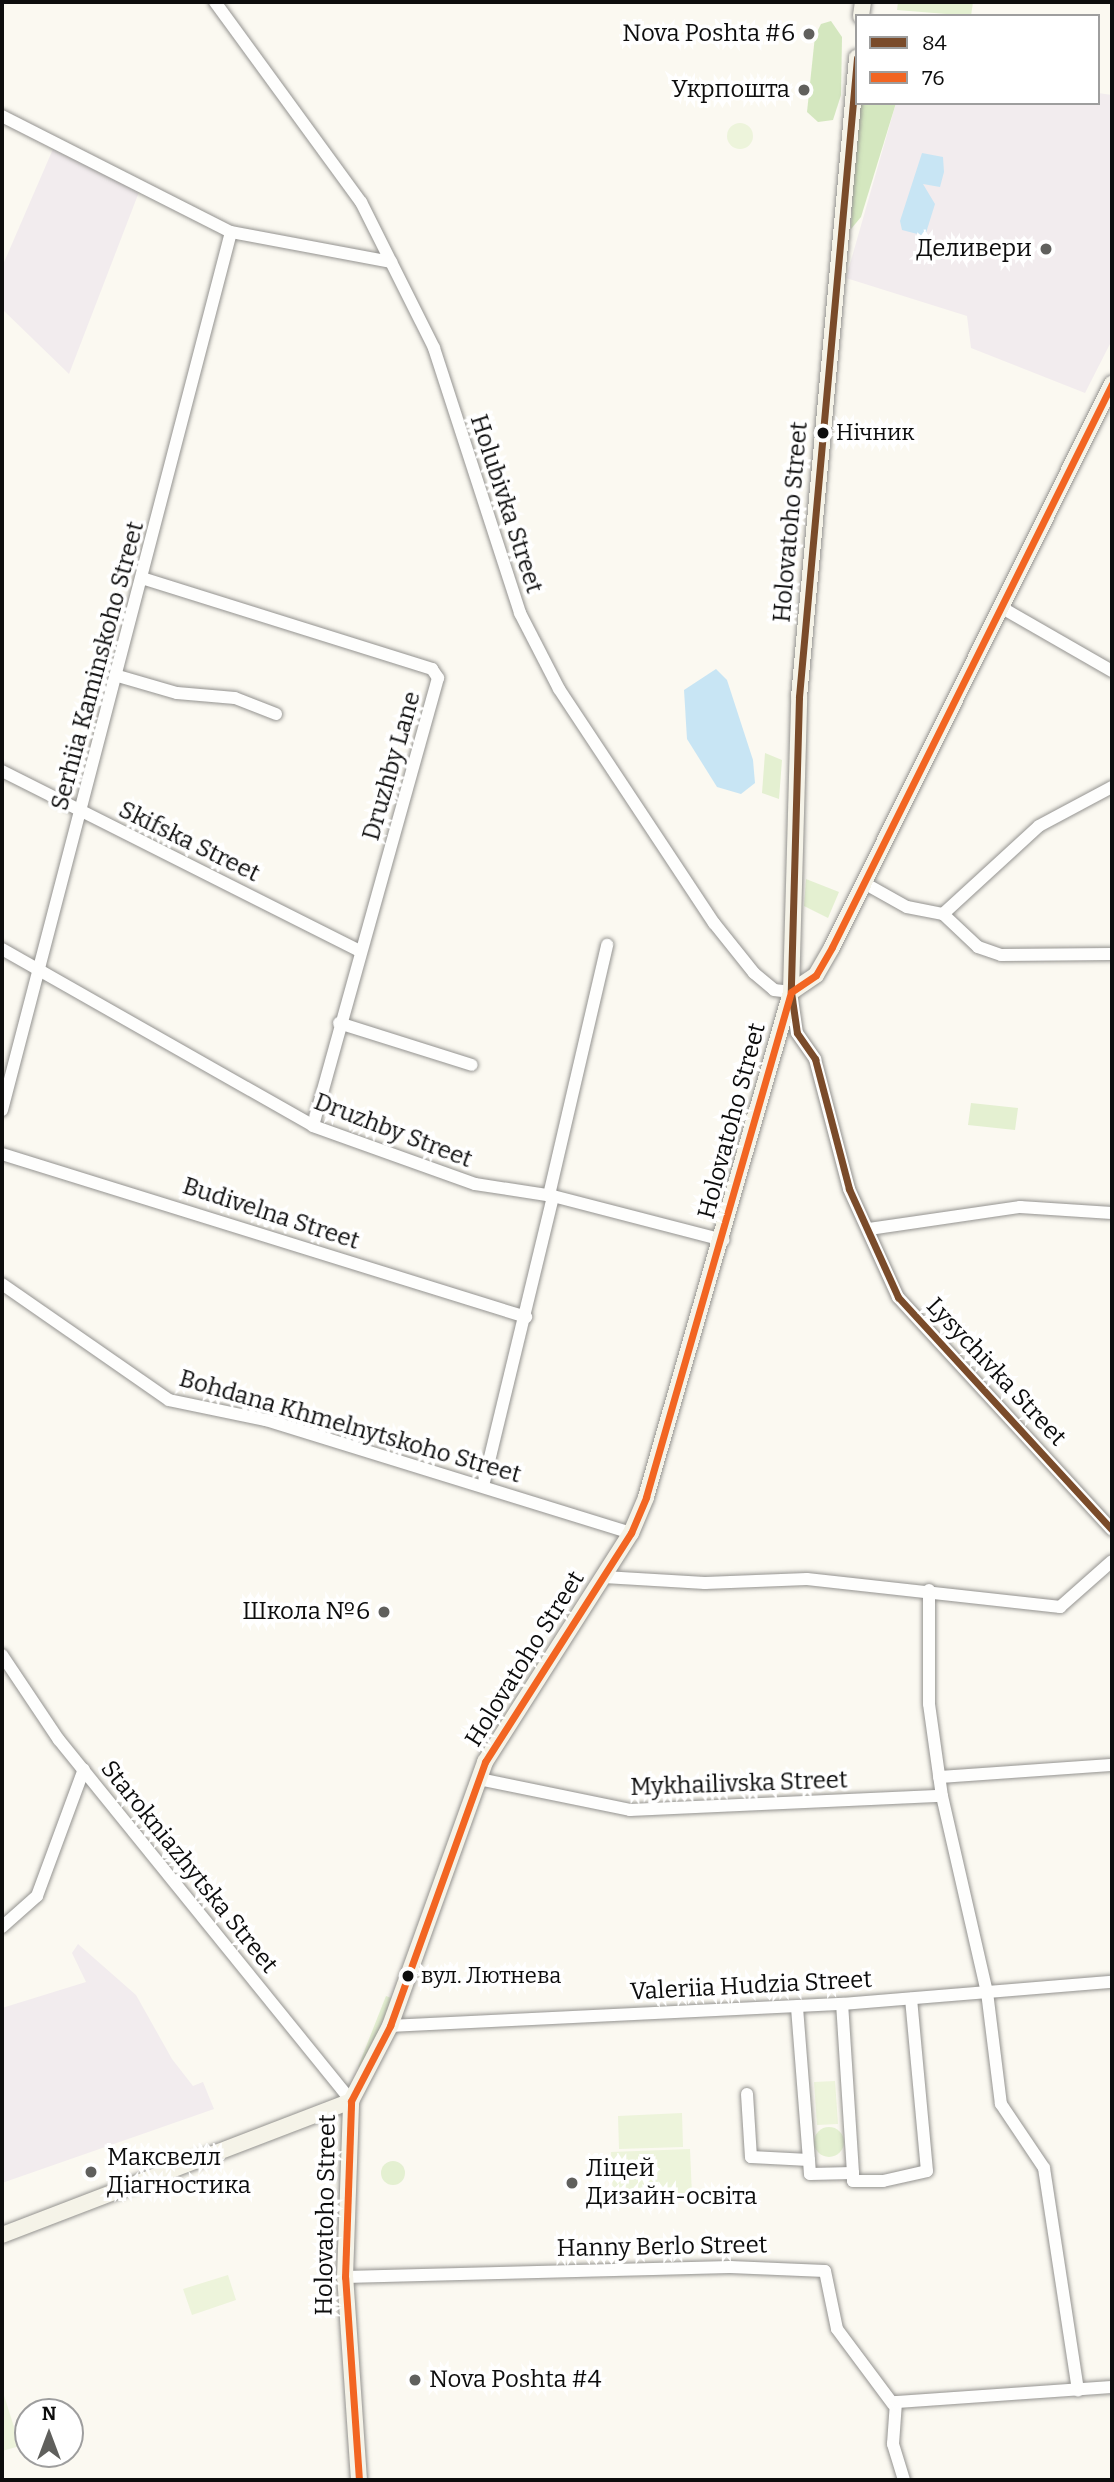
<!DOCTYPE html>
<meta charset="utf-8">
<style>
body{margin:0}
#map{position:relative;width:1114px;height:2482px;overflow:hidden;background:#fbf9f1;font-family:Bitter,serif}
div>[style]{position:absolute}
.industrial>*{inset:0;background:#f2ecee}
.green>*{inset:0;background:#e4f0d1}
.round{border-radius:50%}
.forest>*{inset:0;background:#d4e7bf}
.pitch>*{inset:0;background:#edf4db}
.water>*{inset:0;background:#c8e5f4}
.roads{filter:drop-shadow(0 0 2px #949390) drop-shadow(0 0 2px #949390)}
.street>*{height:12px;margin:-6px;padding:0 6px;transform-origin:6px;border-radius:6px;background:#fefefd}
.secondary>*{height:16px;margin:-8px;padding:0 8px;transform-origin:8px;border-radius:8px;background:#f5f3e8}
.bus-1>*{height:7px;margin:-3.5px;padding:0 3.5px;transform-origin:3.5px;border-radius:3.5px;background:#7a4b2a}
.bus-2>*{height:7px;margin:-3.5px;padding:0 3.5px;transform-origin:3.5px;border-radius:3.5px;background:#f26522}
.dots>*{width:19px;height:19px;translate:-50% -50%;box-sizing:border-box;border:4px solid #fff;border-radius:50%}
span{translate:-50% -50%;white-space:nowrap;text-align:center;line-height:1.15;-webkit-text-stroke:7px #fff;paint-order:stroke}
.bus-label{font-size:22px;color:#0d0d0d}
.left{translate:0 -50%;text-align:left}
.poi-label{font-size:24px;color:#0d0d0d}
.right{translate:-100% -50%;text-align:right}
.street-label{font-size:24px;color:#0d0d0d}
.frame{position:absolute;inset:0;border:4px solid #0d0d0d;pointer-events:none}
.legend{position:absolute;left:855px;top:14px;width:245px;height:91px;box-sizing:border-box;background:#fff;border:2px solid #9e9e9e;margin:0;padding:9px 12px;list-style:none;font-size:21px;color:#0d0d0d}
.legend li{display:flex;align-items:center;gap:14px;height:35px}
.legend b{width:35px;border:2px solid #9e9e9e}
.north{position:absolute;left:14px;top:2398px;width:70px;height:70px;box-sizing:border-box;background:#fff;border:2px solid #9e9e9e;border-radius:50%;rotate:0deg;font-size:19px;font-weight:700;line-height:28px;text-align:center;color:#0d0d0d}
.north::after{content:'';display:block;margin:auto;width:24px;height:32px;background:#60605d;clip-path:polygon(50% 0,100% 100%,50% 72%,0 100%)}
</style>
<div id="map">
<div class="industrial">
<div style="clip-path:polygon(1098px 93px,1112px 95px,1112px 340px,1085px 393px,971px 348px,967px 316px,846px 278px,896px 103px,1098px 103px)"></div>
<div style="clip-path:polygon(53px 149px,139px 192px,69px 374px,2px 309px,2px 267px)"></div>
<div style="clip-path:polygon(78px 1944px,136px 1995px,172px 2059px,193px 2086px,203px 2082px,214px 2109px,2px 2183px,2px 2008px,86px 1982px,72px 1953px)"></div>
</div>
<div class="green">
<div style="clip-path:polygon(898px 2px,973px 2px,971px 16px,897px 10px)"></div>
<div style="clip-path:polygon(765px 753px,782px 760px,779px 799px,762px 793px)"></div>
<div style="clip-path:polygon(806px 879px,839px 892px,828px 918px,804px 906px)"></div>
<div style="clip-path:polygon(971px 1103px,1018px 1108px,1015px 1130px,968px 1125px)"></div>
<div style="clip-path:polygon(386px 1996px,391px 1998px,368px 2063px,358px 2067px)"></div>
<div class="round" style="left:814px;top:2127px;width:30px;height:30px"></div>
<div class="round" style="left:381px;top:2161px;width:24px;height:24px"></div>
</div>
<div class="forest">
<div style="clip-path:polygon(831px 21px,842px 37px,841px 95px,833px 120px,818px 122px,807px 112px,815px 36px,821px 24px)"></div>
<div style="clip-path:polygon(857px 103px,896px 103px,861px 217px,851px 229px)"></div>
</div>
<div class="pitch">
<div class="round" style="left:727px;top:123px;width:26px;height:26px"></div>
<div style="clip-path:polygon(835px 2081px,838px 2124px,817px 2125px,814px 2082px)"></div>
<div style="clip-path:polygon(682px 2113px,683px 2147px,619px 2149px,618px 2116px)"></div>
<div style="clip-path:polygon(690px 2149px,692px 2196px,613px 2199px,611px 2152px)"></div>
<div style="clip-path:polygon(228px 2275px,236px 2300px,192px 2315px,183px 2289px)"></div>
<div style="clip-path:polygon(2px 2389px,20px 2446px,2px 2451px)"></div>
</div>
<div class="water">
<div style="clip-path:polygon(922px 153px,943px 157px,944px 172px,940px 187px,923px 184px,935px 204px,925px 236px,902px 230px,900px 221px)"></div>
<div style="clip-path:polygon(716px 669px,727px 680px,753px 760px,755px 783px,741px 794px,717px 787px,687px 739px,684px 690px)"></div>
</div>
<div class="roads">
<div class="street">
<div style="left:215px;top:2px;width:248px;rotate:53.9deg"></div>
<div style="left:361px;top:202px;width:163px;rotate:63.4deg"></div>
<div style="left:434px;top:348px;width:279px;rotate:72deg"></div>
<div style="left:520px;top:613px;width:85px;rotate:62.8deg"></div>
<div style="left:559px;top:689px;width:281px;rotate:56.5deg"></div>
<div style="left:714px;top:923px;width:64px;rotate:51.3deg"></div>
<div style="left:754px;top:973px;width:26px;rotate:40deg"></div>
<div style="left:774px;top:990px;width:17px;rotate:7deg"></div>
<div style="left:791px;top:992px;width:41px;rotate:81.7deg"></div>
<div style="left:797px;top:1033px;width:32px;rotate:55deg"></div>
<div style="left:815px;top:1059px;width:134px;rotate:75.3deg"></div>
<div style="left:849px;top:1189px;width:119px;rotate:65.6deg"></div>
<div style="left:898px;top:1297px;width:316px;rotate:47.4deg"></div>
<div style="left:2px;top:116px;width:257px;rotate:26.9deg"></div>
<div style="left:231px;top:232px;width:163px;rotate:10.6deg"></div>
<div style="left:145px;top:579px;width:301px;rotate:17.4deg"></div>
<div style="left:432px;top:669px;width:11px;rotate:56deg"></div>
<div style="left:438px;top:678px;width:465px;rotate:105.6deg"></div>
<div style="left:1004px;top:609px;width:125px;rotate:29.9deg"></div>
<div style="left:118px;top:676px;width:61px;rotate:16.1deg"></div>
<div style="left:177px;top:693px;width:58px;rotate:4.9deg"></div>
<div style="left:235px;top:698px;width:44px;rotate:21.3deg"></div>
<div style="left:2px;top:771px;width:398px;rotate:26.7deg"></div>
<div style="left:864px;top:883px;width:49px;rotate:29.2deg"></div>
<div style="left:907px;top:907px;width:37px;rotate:11deg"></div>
<div style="left:943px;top:914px;width:130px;rotate:-42.5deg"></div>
<div style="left:1039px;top:826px;width:83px;rotate:-28.1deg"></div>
<div style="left:943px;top:914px;width:48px;rotate:43.3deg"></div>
<div style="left:978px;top:947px;width:24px;rotate:19deg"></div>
<div style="left:1001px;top:955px;width:111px;rotate:-0.5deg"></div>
<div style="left:2px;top:949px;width:358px;rotate:29.6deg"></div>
<div style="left:313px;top:1126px;width:172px;rotate:19.7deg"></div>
<div style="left:475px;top:1184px;width:79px;rotate:8.7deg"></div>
<div style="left:553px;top:1196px;width:176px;rotate:14.5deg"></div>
<div style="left:339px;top:1023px;width:139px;rotate:17.5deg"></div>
<div style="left:2px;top:1110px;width:907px;rotate:-75.38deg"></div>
<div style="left:2px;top:1154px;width:549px;rotate:17.28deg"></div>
<div style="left:549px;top:1195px;width:257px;rotate:-76.9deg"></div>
<div style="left:869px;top:1229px;width:153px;rotate:-8.3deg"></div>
<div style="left:1020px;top:1207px;width:92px;rotate:3.7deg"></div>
<div style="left:2px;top:1284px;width:203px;rotate:34.8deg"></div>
<div style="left:169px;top:1400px;width:99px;rotate:11.7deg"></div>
<div style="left:266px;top:1420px;width:382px;rotate:17.2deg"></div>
<div style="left:483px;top:1486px;width:298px;rotate:-76.4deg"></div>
<div style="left:604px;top:1577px;width:101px;rotate:3.4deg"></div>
<div style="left:705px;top:1583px;width:102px;rotate:-2.2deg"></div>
<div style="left:807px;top:1579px;width:255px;rotate:6.3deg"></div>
<div style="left:1060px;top:1607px;width:69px;rotate:-41.5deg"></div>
<div style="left:929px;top:1590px;width:114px;rotate:90deg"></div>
<div style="left:929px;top:1704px;width:93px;rotate:82deg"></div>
<div style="left:942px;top:1796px;width:201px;rotate:77.1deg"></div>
<div style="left:987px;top:1992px;width:113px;rotate:82.9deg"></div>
<div style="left:1001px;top:2104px;width:77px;rotate:56.1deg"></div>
<div style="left:1044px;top:2168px;width:225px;rotate:81.3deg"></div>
<div style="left:2px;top:1655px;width:102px;rotate:56.2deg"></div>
<div style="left:59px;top:1740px;width:464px;rotate:51deg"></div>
<div style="left:939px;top:1777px;width:173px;rotate:-4deg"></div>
<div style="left:479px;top:1779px;width:154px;rotate:11.6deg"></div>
<div style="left:630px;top:1810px;width:312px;rotate:-2.6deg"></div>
<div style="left:2px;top:1927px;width:47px;rotate:-41.5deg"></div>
<div style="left:37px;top:1896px;width:135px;rotate:-69.7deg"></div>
<div style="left:390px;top:2026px;width:453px;rotate:-2.8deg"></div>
<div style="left:842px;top:2004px;width:271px;rotate:-4.7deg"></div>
<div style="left:747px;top:2094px;width:63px;rotate:86.4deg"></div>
<div style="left:751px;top:2157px;width:58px;rotate:3deg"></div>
<div style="left:809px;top:2160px;width:154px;rotate:-94.5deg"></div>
<div style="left:809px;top:2160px;width:14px;rotate:86deg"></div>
<div style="left:810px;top:2174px;width:43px;rotate:-1.3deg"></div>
<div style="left:853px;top:2173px;width:169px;rotate:-93.7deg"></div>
<div style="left:853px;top:2173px;width:8px;rotate:90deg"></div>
<div style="left:853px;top:2181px;width:30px"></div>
<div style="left:883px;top:2181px;width:45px;rotate:-12.8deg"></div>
<div style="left:927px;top:2171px;width:173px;rotate:-95.3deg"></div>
<div style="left:345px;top:2277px;width:385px;rotate:-1.5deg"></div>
<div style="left:730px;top:2267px;width:95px;rotate:2.4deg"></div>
<div style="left:825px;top:2271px;width:59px;rotate:78.3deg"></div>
<div style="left:837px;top:2329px;width:94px;rotate:53.3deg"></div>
<div style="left:904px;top:2480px;width:38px;rotate:-107deg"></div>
<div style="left:893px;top:2444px;width:42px;rotate:-85.9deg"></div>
<div style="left:896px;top:2402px;width:217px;rotate:-4deg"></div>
</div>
<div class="secondary">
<div style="left:861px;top:16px;width:14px;rotate:-82deg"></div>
<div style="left:791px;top:992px;width:295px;rotate:-88.4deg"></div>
<div style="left:799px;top:697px;width:642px;rotate:-84.81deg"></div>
<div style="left:2px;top:2235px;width:374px;rotate:-21deg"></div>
<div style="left:359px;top:2480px;width:203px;rotate:-93.9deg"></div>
<div style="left:345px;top:2277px;width:176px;rotate:-88deg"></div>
<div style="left:351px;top:2101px;width:85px;rotate:-62.5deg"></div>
<div style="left:390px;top:2026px;width:281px;rotate:-70.2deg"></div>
<div style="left:485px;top:1762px;width:272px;rotate:-57.5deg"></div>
<div style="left:631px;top:1533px;width:39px;rotate:-67deg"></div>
<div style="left:646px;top:1497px;width:525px;rotate:-73.98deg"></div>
<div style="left:791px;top:992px;width:30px;rotate:-34deg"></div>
<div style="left:816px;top:975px;width:32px;rotate:-60deg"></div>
<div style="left:832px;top:947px;width:629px;rotate:-63.56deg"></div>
</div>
</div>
<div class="bus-1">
<div style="left:857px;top:58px;width:642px;rotate:95.19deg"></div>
<div style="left:799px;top:697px;width:295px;rotate:91.6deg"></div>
<div style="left:791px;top:992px;width:41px;rotate:81.7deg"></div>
<div style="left:797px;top:1033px;width:32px;rotate:55deg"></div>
<div style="left:815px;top:1059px;width:134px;rotate:75.3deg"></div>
<div style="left:849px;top:1189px;width:119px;rotate:65.6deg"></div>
<div style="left:898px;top:1297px;width:316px;rotate:47.4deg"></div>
</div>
<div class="bus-2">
<div style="left:359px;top:2480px;width:203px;rotate:-93.9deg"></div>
<div style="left:345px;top:2277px;width:176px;rotate:-88deg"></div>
<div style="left:351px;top:2101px;width:85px;rotate:-62.5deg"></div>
<div style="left:390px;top:2026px;width:281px;rotate:-70.2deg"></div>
<div style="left:485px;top:1762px;width:272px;rotate:-57.5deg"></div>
<div style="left:631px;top:1533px;width:39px;rotate:-67deg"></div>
<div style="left:646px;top:1497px;width:525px;rotate:-73.98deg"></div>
<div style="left:791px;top:992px;width:30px;rotate:-34deg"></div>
<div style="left:816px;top:975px;width:32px;rotate:-60deg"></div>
<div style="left:832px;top:947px;width:629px;rotate:-63.56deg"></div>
</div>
<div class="dots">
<div style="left:809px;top:34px;background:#60605d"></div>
<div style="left:804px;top:90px;background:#60605d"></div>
<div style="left:1046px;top:249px;background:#60605d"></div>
<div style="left:823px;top:433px;background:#0d0d0d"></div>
<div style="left:384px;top:1612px;background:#60605d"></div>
<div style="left:408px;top:1976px;background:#0d0d0d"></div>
<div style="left:91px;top:2172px;background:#60605d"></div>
<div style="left:572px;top:2183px;background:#60605d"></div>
<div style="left:415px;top:2380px;background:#60605d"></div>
</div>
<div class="bus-label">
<span class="left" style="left:836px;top:433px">Нічник</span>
<span class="left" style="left:421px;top:1976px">вул. Лютнева</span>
</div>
<div class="poi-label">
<span class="right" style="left:795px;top:34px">Nova Poshta #6</span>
<span class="right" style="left:790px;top:90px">Укрпошта</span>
<span class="right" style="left:1032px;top:249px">Деливери</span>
<span class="right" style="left:370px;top:1612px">Школа №6</span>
<span class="left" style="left:107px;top:2172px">Максвелл<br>Діагностика</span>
<span class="left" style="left:586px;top:2183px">Ліцей<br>Дизайн-освіта</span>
<span class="left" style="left:429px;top:2380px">Nova Poshta #4</span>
</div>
<div class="street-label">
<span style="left:506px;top:504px;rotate:72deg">Holubivka Street</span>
<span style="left:791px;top:522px;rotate:-85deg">Holovatoho Street</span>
<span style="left:98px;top:666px;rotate:-75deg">Serhiia Kaminskoho Street</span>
<span style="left:392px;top:766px;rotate:-74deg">Druzhby Lane</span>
<span style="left:189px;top:842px;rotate:26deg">Skifska Street</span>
<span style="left:732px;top:1121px;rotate:-75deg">Holovatoho Street</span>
<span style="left:393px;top:1131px;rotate:21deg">Druzhby Street</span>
<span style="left:271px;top:1214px;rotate:18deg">Budivelna Street</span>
<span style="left:996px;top:1372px;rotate:47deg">Lysychivka Street</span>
<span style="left:350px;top:1427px;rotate:16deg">Bohdana Khmelnytskoho Street</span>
<span style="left:525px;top:1659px;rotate:-58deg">Holovatoho Street</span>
<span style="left:739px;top:1784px;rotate:-2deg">Mykhailivska Street</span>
<span style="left:189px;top:1867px;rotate:51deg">Starokniazhytska Street</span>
<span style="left:751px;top:1986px;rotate:-3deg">Valeriia Hudzia Street</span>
<span style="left:326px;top:2215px;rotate:-89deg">Holovatoho Street</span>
<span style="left:662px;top:2247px;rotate:-1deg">Hanny Berlo Street</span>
</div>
<div class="frame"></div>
<ul class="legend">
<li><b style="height:9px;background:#7a4b2a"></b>84</li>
<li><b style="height:9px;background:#f26522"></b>76</li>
</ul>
<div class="north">N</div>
</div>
